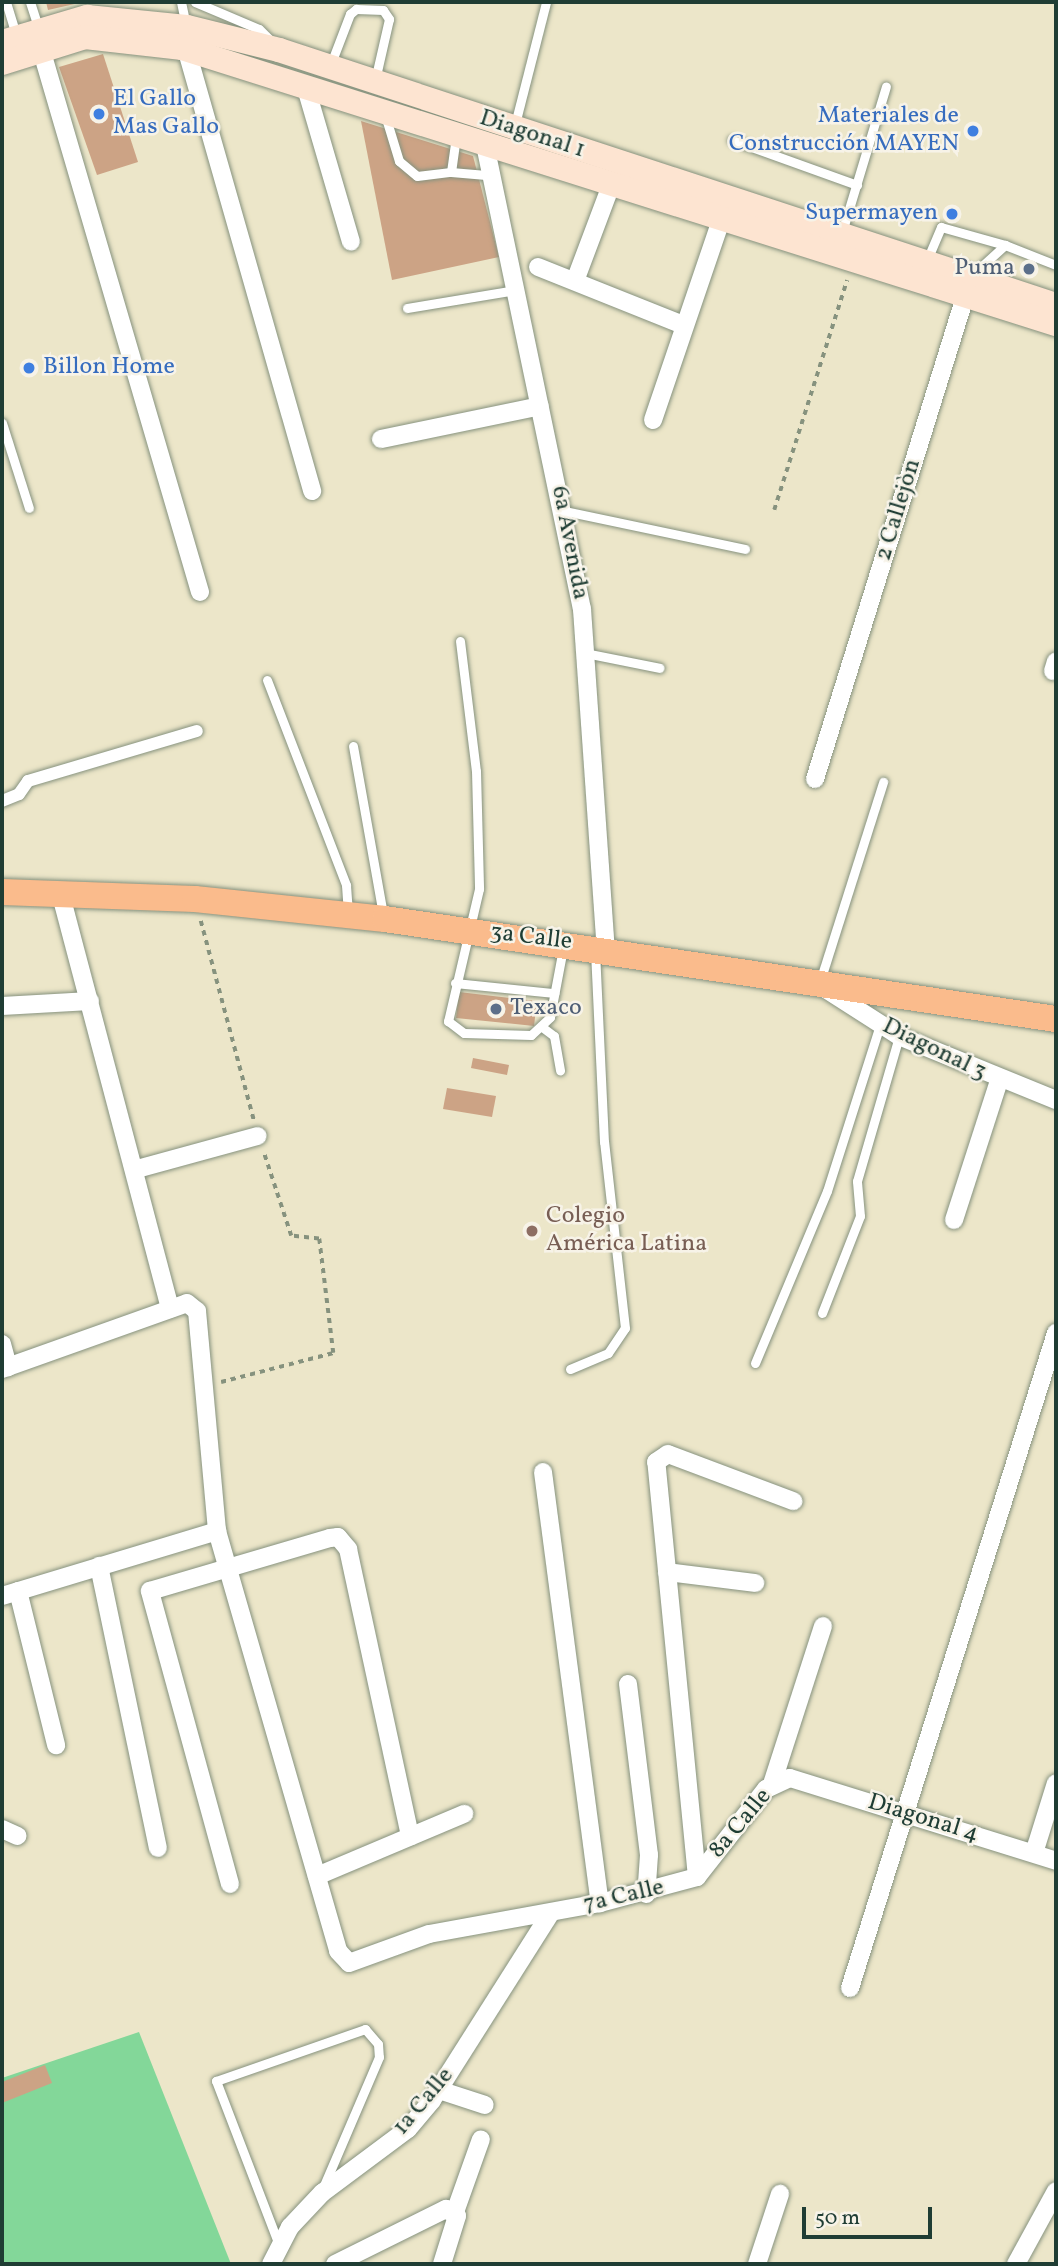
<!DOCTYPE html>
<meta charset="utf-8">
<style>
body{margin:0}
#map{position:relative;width:1058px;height:2266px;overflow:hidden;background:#ece6c9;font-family:Vollkorn,serif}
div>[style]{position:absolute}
.green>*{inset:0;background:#83d799}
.building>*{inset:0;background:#cca385}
.path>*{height:3.5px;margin-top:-1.75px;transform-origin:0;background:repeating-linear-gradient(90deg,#86927e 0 5px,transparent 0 10px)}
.roads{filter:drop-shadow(0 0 2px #86927e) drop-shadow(0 0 2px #86927e)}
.service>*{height:9px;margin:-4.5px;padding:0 4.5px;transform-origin:4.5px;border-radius:4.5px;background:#fff}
.pedestrian>*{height:12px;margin:-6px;padding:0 6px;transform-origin:6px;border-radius:6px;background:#fff}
.minor>*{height:18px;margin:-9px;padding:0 9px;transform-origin:9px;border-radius:9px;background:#fff}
.secondary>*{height:24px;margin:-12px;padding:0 12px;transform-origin:12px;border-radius:12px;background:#fde4d1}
.primary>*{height:26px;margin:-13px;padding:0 13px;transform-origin:13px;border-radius:13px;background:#fabb8c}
.dots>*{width:19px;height:19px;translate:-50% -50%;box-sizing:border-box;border:4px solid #f7f3e8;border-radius:50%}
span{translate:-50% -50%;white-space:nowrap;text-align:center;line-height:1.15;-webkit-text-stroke:5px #f7f3e8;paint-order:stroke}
.shop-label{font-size:24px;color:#366cbe}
.left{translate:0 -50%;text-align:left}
.right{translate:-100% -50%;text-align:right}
.street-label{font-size:24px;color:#1f3d34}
.service-label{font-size:24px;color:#4e5e75}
.education-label{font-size:24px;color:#785e54}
.frame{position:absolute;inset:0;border:4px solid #1f3d34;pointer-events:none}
.scale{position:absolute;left:802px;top:2207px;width:130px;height:32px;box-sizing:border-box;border:4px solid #1f3d34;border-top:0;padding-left:9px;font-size:21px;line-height:24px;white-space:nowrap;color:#1f3d34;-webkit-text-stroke:5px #f7f3e8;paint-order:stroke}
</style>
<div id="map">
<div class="green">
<div style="clip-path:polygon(139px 2032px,231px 2264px,2px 2264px,2px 2078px)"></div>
</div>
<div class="building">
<div style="clip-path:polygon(46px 2px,79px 2px,79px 3px,48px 10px)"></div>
<div style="clip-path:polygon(103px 54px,138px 162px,97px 175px,59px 67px)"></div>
<div style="clip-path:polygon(361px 121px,473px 156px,499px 257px,392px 280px)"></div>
<div style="clip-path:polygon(459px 992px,537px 1001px,534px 1026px,456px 1018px)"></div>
<div style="clip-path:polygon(473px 1058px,509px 1065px,507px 1075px,471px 1068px)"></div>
<div style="clip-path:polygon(447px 1088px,496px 1096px,492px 1117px,443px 1109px)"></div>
<div style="clip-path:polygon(45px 2065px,52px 2083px,2px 2103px,2px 2082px)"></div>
</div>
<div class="path">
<div style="left:774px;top:510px;width:241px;rotate:-72.4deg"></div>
<div style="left:201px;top:921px;width:206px;rotate:75.1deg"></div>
<div style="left:221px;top:1382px;width:116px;rotate:-14.5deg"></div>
<div style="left:333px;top:1353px;width:115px;rotate:-97deg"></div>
<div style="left:319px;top:1239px;width:28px;rotate:-174deg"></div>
<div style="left:291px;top:1236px;width:89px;rotate:-108.2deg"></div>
</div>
<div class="roads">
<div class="service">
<div style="left:6px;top:2px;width:37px;rotate:73deg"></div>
<div style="left:30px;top:2px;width:29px;rotate:72deg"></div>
<div style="left:181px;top:2px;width:24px;rotate:78deg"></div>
<div style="left:195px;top:2px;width:69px;rotate:22.9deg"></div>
<div style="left:259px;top:29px;width:17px;rotate:45deg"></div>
<div style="left:330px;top:66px;width:56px;rotate:-69deg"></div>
<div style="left:350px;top:14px;width:8px;rotate:-40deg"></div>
<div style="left:356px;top:9px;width:27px;rotate:2deg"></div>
<div style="left:383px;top:10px;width:11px;rotate:56deg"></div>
<div style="left:389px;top:19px;width:63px;rotate:102.9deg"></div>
<div style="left:385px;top:115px;width:48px;rotate:73.1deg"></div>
<div style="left:399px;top:161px;width:23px;rotate:40deg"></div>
<div style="left:417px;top:176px;width:34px;rotate:-7deg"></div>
<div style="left:451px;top:172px;width:36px;rotate:-82deg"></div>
<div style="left:515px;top:124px;width:126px;rotate:-75.7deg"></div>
<div style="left:732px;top:140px;width:133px;rotate:19.8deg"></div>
<div style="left:451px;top:172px;width:38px;rotate:5deg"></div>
<div style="left:842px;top:232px;width:152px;rotate:-73.2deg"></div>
<div style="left:927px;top:260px;width:36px;rotate:-67deg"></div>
<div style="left:941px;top:227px;width:66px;rotate:15.7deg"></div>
<div style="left:972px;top:275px;width:45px;rotate:-42.3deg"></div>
<div style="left:1005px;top:245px;width:55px;rotate:21.4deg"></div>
<div style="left:407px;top:308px;width:110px;rotate:-9.4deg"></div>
<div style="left:2px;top:423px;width:89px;rotate:72.4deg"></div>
<div style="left:565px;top:511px;width:184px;rotate:11.9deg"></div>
<div style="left:460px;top:641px;width:131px;rotate:83deg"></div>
<div style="left:476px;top:771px;width:118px;rotate:88.5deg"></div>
<div style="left:479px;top:889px;width:136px;rotate:103.2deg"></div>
<div style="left:448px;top:1021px;width:20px;rotate:37deg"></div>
<div style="left:464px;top:1033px;width:67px;rotate:1.7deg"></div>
<div style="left:531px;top:1035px;width:26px;rotate:-43deg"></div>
<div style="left:550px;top:1017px;width:70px;rotate:-79.3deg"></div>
<div style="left:585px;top:653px;width:76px;rotate:11.3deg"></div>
<div style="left:267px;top:680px;width:220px;rotate:68.9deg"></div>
<div style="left:346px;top:885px;width:28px;rotate:86deg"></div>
<div style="left:353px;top:746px;width:171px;rotate:79.9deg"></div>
<div style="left:820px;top:981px;width:209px;rotate:-72.4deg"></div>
<div style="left:455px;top:983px;width:100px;rotate:5.8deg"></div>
<div style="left:542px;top:1027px;width:15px;rotate:37deg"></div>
<div style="left:554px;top:1036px;width:35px;rotate:80deg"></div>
<div style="left:822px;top:1313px;width:104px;rotate:-68.6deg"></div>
<div style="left:860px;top:1216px;width:35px;rotate:-95deg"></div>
<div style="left:857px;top:1181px;width:151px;rotate:-73.8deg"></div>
<div style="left:755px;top:1363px;width:186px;rotate:-67.3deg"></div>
<div style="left:827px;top:1191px;width:174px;rotate:-72.3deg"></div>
<div style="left:570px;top:1369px;width:41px;rotate:-22.8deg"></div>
<div style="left:608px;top:1353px;width:30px;rotate:-56deg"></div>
<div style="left:625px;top:1328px;width:187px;rotate:-96.4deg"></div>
<div style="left:604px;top:1142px;width:190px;rotate:-92.7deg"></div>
<div style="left:279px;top:2245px;width:176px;rotate:-111deg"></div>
<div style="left:216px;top:2081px;width:158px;rotate:-19.2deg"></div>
<div style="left:365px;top:2029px;width:20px;rotate:49deg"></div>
<div style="left:378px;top:2044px;width:13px;rotate:86deg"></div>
<div style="left:379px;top:2057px;width:147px;rotate:113.2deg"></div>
</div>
<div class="pedestrian">
<div style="left:2px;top:801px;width:18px;rotate:-22deg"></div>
<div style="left:19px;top:794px;width:16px;rotate:-55deg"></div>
<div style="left:28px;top:781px;width:176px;rotate:-16.5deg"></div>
</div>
<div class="minor">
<div style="left:184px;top:41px;width:468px;rotate:74.1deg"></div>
<div style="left:39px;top:42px;width:573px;rotate:73.68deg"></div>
<div style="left:306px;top:88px;width:160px;rotate:73.7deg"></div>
<div style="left:485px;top:145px;width:474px;rotate:78.2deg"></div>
<div style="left:582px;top:609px;width:340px;rotate:86deg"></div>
<div style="left:538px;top:267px;width:156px;rotate:21.8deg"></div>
<div style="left:575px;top:281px;width:103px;rotate:-69.4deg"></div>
<div style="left:653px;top:420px;width:211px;rotate:-71.2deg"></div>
<div style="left:381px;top:439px;width:162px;rotate:-11.7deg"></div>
<div style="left:1053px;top:671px;width:10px;rotate:-73deg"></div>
<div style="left:815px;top:779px;width:518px;rotate:-72.72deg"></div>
<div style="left:60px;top:892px;width:431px;rotate:75.2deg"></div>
<div style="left:824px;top:988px;width:89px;rotate:32.6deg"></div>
<div style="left:899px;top:1036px;width:170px;rotate:22.2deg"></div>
<div style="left:2px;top:1006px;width:88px;rotate:-3.3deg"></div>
<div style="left:137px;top:1169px;width:125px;rotate:-15.3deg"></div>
<div style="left:954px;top:1220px;width:146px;rotate:-72.1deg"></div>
<div style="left:2px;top:1344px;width:24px;rotate:75deg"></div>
<div style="left:2px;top:1369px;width:196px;rotate:-19.6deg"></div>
<div style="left:187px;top:1303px;width:13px;rotate:39deg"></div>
<div style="left:197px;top:1311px;width:221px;rotate:84.8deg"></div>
<div style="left:217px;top:1531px;width:437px;rotate:73.9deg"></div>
<div style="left:338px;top:1951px;width:16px;rotate:47deg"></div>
<div style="left:349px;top:1963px;width:85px;rotate:-19.9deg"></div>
<div style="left:429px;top:1934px;width:174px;rotate:-10.3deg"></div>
<div style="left:600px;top:1903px;width:100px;rotate:-15deg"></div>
<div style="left:543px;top:1472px;width:435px;rotate:82.5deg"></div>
<div style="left:99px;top:1566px;width:288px;rotate:78.2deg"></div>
<div style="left:667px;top:1572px;width:89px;rotate:7.1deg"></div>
<div style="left:18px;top:1591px;width:159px;rotate:76.1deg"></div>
<div style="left:2px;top:1596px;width:225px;rotate:-16.8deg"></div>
<div style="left:628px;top:1684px;width:172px;rotate:83deg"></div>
<div style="left:649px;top:1855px;width:39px;rotate:94deg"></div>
<div style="left:772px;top:1784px;width:166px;rotate:-72.1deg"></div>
<div style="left:2px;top:1829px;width:17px;rotate:24deg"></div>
<div style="left:1034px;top:1853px;width:73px;rotate:-72.6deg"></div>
<div style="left:317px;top:1876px;width:160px;rotate:-22.9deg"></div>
<div style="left:697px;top:1877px;width:417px;rotate:-95.6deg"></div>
<div style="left:656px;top:1462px;width:14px;rotate:-34deg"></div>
<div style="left:668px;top:1454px;width:134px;rotate:20.6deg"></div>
<div style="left:697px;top:1877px;width:112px;rotate:-51.9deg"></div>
<div style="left:766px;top:1789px;width:26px;rotate:-25deg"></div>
<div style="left:790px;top:1778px;width:279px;rotate:17.3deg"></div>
<div style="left:230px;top:1884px;width:304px;rotate:-105.3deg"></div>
<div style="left:150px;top:1591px;width:188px;rotate:-16.4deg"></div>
<div style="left:330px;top:1538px;width:8px;rotate:-7deg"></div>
<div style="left:338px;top:1537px;width:16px;rotate:50deg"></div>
<div style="left:348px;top:1549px;width:294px;rotate:77.8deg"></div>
<div style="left:850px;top:1988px;width:687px;rotate:-72.54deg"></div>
<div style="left:439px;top:2090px;width:48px;rotate:18.1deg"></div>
<div style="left:455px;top:2212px;width:77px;rotate:-70.4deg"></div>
<div style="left:271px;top:2264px;width:42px;rotate:-62.8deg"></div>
<div style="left:290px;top:2227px;width:47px;rotate:-46.7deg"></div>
<div style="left:322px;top:2193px;width:107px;rotate:-36.7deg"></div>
<div style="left:408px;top:2129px;width:38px;rotate:-50deg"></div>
<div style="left:432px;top:2100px;width:220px;rotate:-57.6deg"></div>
<div style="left:335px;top:2264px;width:124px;rotate:-26.4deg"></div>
<div style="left:446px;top:2209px;width:13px;rotate:32deg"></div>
<div style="left:457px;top:2216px;width:50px;rotate:107.4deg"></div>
<div style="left:757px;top:2264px;width:74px;rotate:-71.8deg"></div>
<div style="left:1016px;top:2264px;width:83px;rotate:-61.3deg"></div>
</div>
<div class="secondary">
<div style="left:2px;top:42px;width:89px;rotate:-16.4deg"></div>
<div style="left:87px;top:17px;width:100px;rotate:5.7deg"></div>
<div style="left:187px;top:27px;width:95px;rotate:14deg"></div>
<div style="left:279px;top:50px;width:818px;rotate:18.17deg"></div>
<div style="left:2px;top:63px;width:87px;rotate:-17.4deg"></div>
<div style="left:85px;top:37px;width:98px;rotate:6.5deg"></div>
<div style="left:182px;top:48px;width:917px;rotate:17.53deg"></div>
</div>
<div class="primary">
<div style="left:2px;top:892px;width:193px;rotate:2.1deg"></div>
<div style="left:195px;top:899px;width:191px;rotate:6deg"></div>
<div style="left:385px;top:919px;width:678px;rotate:8.48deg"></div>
</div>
</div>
<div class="dots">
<div style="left:99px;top:114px;background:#3f7fe0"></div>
<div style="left:973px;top:131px;background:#3f7fe0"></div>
<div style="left:952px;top:214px;background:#3f7fe0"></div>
<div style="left:1029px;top:269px;background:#5c6f8a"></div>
<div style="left:29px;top:368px;background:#3f7fe0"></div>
<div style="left:496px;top:1009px;background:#5c6f8a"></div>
<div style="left:532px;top:1231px;background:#8d6e63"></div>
</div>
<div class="shop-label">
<span class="left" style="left:113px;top:114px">El Gallo<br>Mas Gallo</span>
<span class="right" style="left:959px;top:131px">Materiales de<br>Construcción MAYEN</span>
<span class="right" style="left:938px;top:214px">Supermayen</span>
<span class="left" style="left:43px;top:368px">Billon Home</span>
</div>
<div class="street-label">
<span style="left:532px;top:135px;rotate:18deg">Diagonal 1</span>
<span style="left:899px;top:510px;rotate:-73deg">2 Callejòn</span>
<span style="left:569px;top:543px;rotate:79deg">6a Avenida</span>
<span style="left:531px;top:938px;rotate:7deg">3a Calle</span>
<span style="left:934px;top:1050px;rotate:26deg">Diagonal 3</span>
<span style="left:923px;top:1819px;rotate:17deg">Diagonal 4</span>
<span style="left:741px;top:1824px;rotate:-50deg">8a Calle</span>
<span style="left:624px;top:1897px;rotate:-13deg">7a Calle</span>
<span style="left:424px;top:2102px;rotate:-50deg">1a Calle</span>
</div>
<div class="service-label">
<span class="right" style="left:1015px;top:269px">Puma</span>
<span class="left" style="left:510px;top:1009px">Texaco</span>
</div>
<div class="education-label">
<span class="left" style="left:546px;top:1231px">Colegio<br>América Latina</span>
</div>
<div class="frame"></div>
<div class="scale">50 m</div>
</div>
